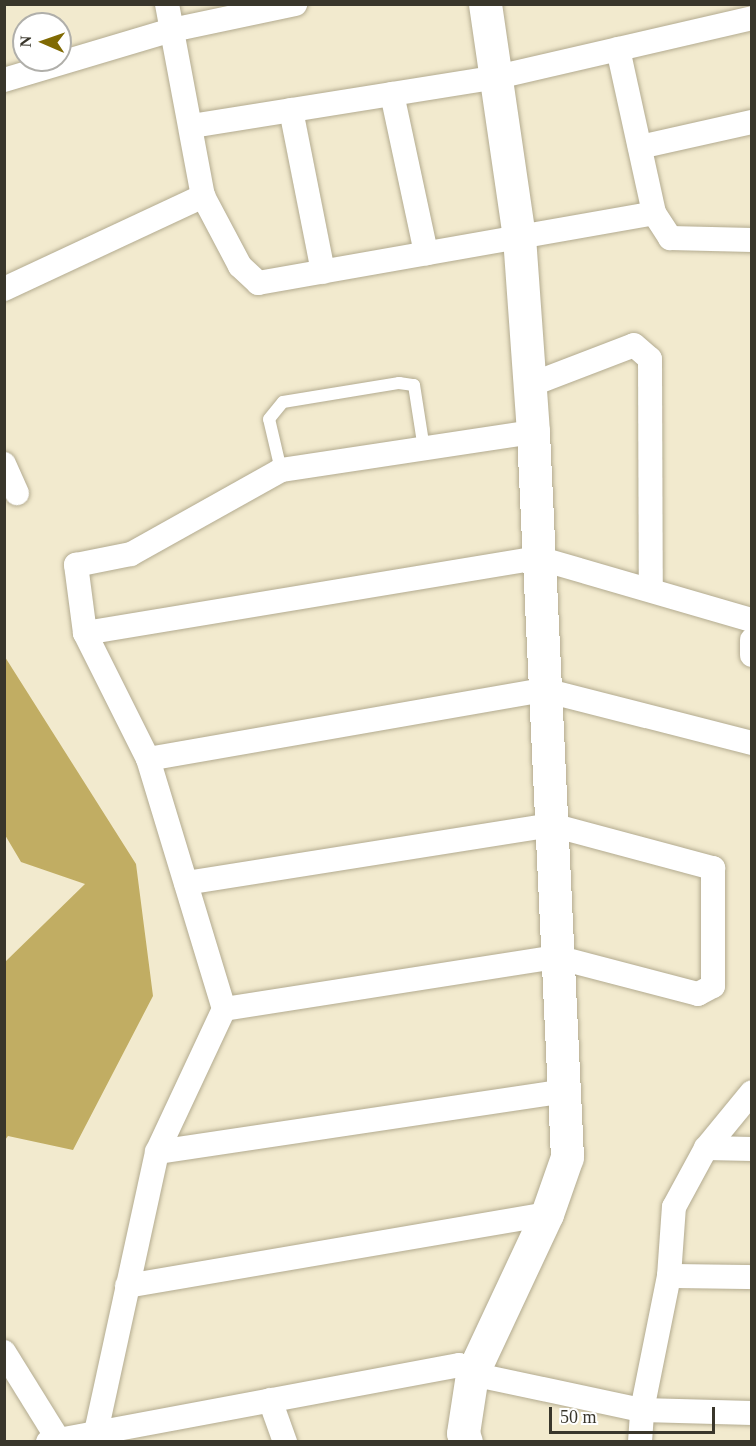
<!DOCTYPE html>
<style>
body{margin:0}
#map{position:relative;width:756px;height:1446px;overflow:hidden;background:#f2eace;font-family:Georgia,serif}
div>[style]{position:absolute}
.forest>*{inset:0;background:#c1ad63}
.roads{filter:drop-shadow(0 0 2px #b3ab90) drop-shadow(0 0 2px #b3ab90)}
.lane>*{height:12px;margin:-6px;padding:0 6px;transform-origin:6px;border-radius:6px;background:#fff}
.street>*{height:24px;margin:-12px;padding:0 12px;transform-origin:12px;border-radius:12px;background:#fff}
.secondary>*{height:33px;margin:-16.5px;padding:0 16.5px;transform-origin:16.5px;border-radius:16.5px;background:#fff}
span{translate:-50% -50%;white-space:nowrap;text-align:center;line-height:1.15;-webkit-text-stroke:4.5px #fff;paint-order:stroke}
.frame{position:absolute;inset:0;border:6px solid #39362b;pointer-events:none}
.north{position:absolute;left:12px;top:12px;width:60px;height:60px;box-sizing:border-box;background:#fff;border:2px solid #b0afaa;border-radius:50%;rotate:272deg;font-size:16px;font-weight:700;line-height:24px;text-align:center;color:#39362b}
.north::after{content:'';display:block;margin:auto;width:21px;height:27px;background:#806a03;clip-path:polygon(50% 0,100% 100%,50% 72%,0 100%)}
.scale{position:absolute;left:549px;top:1407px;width:166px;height:27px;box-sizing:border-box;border:3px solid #39362b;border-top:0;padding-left:8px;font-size:18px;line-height:21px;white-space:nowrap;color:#39362b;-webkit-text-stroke:4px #fff;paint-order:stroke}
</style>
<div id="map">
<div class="forest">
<div style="clip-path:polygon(5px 657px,136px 864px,153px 996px,73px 1150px,8px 1136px,5px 1140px,5px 962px,85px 884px,21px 862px,5px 835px)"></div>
</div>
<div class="roads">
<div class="lane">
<div style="left:281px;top:470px;width:52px;rotate:-103.2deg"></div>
<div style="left:269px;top:419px;width:22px;rotate:-51deg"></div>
<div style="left:283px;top:402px;width:118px;rotate:-9.3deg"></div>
<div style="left:399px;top:383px;width:15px;rotate:8deg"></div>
<div style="left:414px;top:385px;width:65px;rotate:81.1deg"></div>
</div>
<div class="street">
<div style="left:167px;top:4px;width:195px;rotate:79.4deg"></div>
<div style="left:203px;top:196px;width:79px;rotate:62.1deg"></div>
<div style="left:240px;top:266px;width:25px;rotate:43deg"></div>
<div style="left:258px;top:283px;width:402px;rotate:-10deg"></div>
<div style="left:654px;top:213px;width:30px;rotate:57deg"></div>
<div style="left:670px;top:238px;width:82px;rotate:1.4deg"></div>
<div style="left:618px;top:49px;width:168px;rotate:77.6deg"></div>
<div style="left:4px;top:80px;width:175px;rotate:-16.6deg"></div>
<div style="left:172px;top:30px;width:126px;rotate:-11.9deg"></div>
<div style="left:392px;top:94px;width:163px;rotate:77.9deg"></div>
<div style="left:291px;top:110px;width:165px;rotate:78.8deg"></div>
<div style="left:192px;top:126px;width:309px;rotate:-9.1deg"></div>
<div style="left:497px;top:77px;width:262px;rotate:-13deg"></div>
<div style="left:640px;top:147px;width:115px;rotate:-12.6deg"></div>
<div style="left:4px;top:289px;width:220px;rotate:-25deg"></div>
<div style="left:530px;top:385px;width:111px;rotate:-21deg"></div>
<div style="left:634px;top:345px;width:21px;rotate:41deg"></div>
<div style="left:650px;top:359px;width:230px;rotate:89.8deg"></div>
<div style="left:4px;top:464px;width:32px;rotate:66deg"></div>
<div style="left:85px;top:633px;width:459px;rotate:-9.4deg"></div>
<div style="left:538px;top:558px;width:223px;rotate:16.2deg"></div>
<div style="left:752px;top:640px;width:15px;rotate:90deg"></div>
<div style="left:148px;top:759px;width:402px;rotate:-9.9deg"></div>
<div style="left:544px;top:690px;width:215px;rotate:14.3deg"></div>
<div style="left:186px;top:883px;width:371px;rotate:-9deg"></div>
<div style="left:552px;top:825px;width:167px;rotate:15deg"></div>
<div style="left:713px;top:868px;width:118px;rotate:90deg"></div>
<div style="left:713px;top:986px;width:17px;rotate:152deg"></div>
<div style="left:698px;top:994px;width:147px;rotate:-165.4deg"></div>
<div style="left:556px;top:957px;width:336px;rotate:171.1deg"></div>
<div style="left:706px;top:1148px;width:46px;rotate:1.2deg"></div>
<div style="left:157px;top:1152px;width:414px;rotate:-8.5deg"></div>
<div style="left:669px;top:1276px;width:83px;rotate:0.7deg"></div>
<div style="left:127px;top:1286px;width:426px;rotate:-9.7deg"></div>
<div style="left:4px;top:1352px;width:102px;rotate:58.2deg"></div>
<div style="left:270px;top:1400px;width:45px;rotate:70.3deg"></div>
<div style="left:96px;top:1432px;width:287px;rotate:-77.7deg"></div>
<div style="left:157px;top:1152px;width:158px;rotate:-64.9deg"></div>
<div style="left:224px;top:1009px;width:261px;rotate:-106.9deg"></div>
<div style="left:148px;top:759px;width:141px;rotate:-116.6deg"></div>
<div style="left:85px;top:633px;width:69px;rotate:-97.5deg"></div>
<div style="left:76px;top:565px;width:56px;rotate:-11.3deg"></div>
<div style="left:131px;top:554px;width:172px;rotate:-29.2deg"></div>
<div style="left:281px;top:470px;width:255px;rotate:-8.6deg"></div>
<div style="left:48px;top:1442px;width:418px;rotate:-10.6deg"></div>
<div style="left:459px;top:1365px;width:16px;rotate:35deg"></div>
<div style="left:472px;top:1374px;width:174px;rotate:12deg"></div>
<div style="left:642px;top:1410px;width:110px;rotate:1.6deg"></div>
<div style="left:640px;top:1442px;width:32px;rotate:-86deg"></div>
<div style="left:642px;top:1410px;width:137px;rotate:-78.6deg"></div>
<div style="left:669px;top:1276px;width:69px;rotate:-85.9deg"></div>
<div style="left:674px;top:1207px;width:67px;rotate:-61.5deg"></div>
<div style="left:706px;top:1148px;width:72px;rotate:-50.6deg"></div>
</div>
<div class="secondary">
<div style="left:466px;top:1442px;width:9px;rotate:-108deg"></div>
<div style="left:463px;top:1433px;width:60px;rotate:-81.3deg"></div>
<div style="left:472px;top:1374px;width:177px;rotate:-64.9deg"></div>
<div style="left:547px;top:1214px;width:60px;rotate:-70.7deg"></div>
<div style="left:567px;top:1157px;width:726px;rotate:-92.69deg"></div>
<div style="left:533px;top:432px;width:196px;rotate:-94.1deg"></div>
<div style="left:519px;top:237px;width:235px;rotate:-98.3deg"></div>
</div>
</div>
<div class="frame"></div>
<div class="north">N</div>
<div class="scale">50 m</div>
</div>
